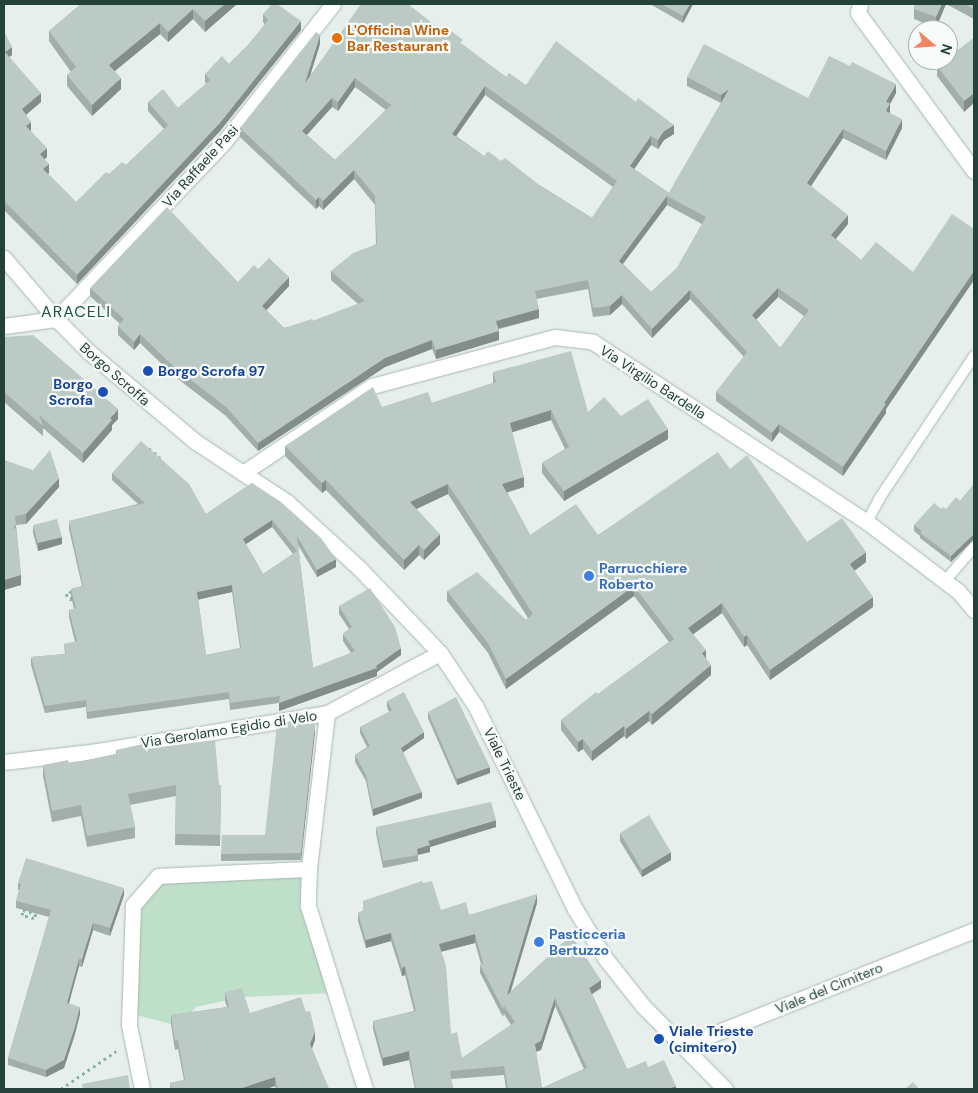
<!DOCTYPE html>
<style>
body{margin:0}
#map{position:relative;width:978px;height:1093px;overflow:hidden;background:#e6efeb;font-family:"DM Sans",sans-serif}
div>[style]{position:absolute}
.green>*{inset:0;background:#bfe0c8}
.path>*{height:3px;margin-top:-1.5px;transform-origin:0;background:repeating-linear-gradient(90deg,#86b3a5 0 2.5px,transparent 0 6.5px)}
.roads{filter:drop-shadow(0 0 1px #a8b8b2) drop-shadow(0 0 1px #a8b8b2)}
.service>*{height:10px;margin:-5px;padding:0 5px;transform-origin:5px;border-radius:5px;background:#fff}
.minor>*{height:15px;margin:-7.5px;padding:0 7.5px;transform-origin:7.5px;border-radius:7.5px;background:#fff}
.secondary>*{height:15px;margin:-7.5px;padding:0 7.5px;transform-origin:7.5px;border-radius:7.5px;background:#fff}
.wall>*{inset:0;background:#a1aea9}
.shaded-wall>*{inset:0;background:#838d89}
.building>*{inset:0;background:#bbcac4}
.dots>*{width:14px;height:14px;translate:-50% -50%;box-sizing:border-box;border:2px solid #f7fbf9;border-radius:50%}
span{translate:-50% -50%;white-space:nowrap;text-align:center;line-height:1.15;-webkit-text-stroke:4.5px #f7fbf9;paint-order:stroke}
.food-label{font-size:14px;color:#c56008;font-weight:700}
.left{translate:0 -50%;text-align:left}
.street-label{font-size:14px;color:#24423a}
.transit-label{font-size:14px;color:#164399;font-weight:700}
.right{translate:-100% -50%;text-align:right}
.shop-label{font-size:14px;color:#366cbe;font-weight:700}
.quarter-label{font-size:16px;color:#1f5548;letter-spacing:1px}
.frame{position:absolute;inset:0;border:5px solid #24423a;pointer-events:none}
.north{position:absolute;left:908px;top:20px;width:50px;height:50px;box-sizing:border-box;background:#f7fbf9;border:1px solid #a3b1ad;border-radius:50%;rotate:108deg;font-size:14px;font-weight:700;line-height:20px;text-align:center;color:#24423a}
.north::after{content:'';display:block;margin:auto;width:18px;height:22px;background:#f4845f;clip-path:polygon(50% 0,100% 100%,50% 72%,0 100%)}
</style>
<div id="map">
<div class="green">
<div style="clip-path:polygon(309px 869px,308px 906px,335px 993px,242px 997px,196px 1007px,183px 1022px,171px 1024px,129px 1013px,133px 905px,158px 876px)"></div>
</div>
<div class="path">
<div style="left:149px;top:448px;width:15px;rotate:42deg"></div>
<div style="left:160px;top:458px;width:6px;rotate:135deg"></div>
<div style="left:156px;top:462px;width:14px;rotate:-135deg"></div>
<div style="left:146px;top:452px;width:5px;rotate:-53deg"></div>
<div style="left:69px;top:591px;width:8px;rotate:30deg"></div>
<div style="left:76px;top:595px;width:5px;rotate:169deg"></div>
<div style="left:71px;top:596px;width:4px;rotate:76deg"></div>
<div style="left:72px;top:600px;width:7px;rotate:-146deg"></div>
<div style="left:66px;top:596px;width:6px;rotate:-59deg"></div>
<div style="left:23px;top:910px;width:14px;rotate:17deg"></div>
<div style="left:36px;top:914px;width:4px;rotate:117deg"></div>
<div style="left:34px;top:918px;width:12px;rotate:-166deg"></div>
<div style="left:22px;top:915px;width:5px;rotate:-79deg"></div>
<div style="left:61px;top:1089px;width:67px;rotate:-34.6deg"></div>
</div>
<div class="roads">
<div class="service">
<div style="left:867px;top:522px;width:26px;rotate:-62deg"></div>
<div style="left:879px;top:499px;width:172px;rotate:-56.4deg"></div>
<div style="left:945px;top:581px;width:45px;rotate:-49.5deg"></div>
</div>
<div class="minor">
<div style="left:860px;top:4px;width:9px;rotate:103deg"></div>
<div style="left:858px;top:13px;width:196px;rotate:53.7deg"></div>
<div style="left:4px;top:326px;width:52px;rotate:-7.7deg"></div>
<div style="left:56px;top:319px;width:244px;rotate:-46.5deg"></div>
<div style="left:224px;top:142px;width:176px;rotate:-51.7deg"></div>
<div style="left:243px;top:473px;width:156px;rotate:-34deg"></div>
<div style="left:372px;top:386px;width:189px;rotate:-15deg"></div>
<div style="left:555px;top:337px;width:38px;rotate:7deg"></div>
<div style="left:593px;top:342px;width:328px;rotate:33.3deg"></div>
<div style="left:867px;top:522px;width:114px;rotate:37.2deg"></div>
<div style="left:958px;top:591px;width:25px;rotate:50deg"></div>
<div style="left:327px;top:713px;width:157px;rotate:96.6deg"></div>
<div style="left:309px;top:869px;width:37px;rotate:92deg"></div>
<div style="left:308px;top:906px;width:192px;rotate:72.7deg"></div>
<div style="left:4px;top:762px;width:95px;rotate:-6.7deg"></div>
<div style="left:98px;top:751px;width:232px;rotate:-9.4deg"></div>
<div style="left:327px;top:713px;width:128px;rotate:-28deg"></div>
<div style="left:683px;top:1046px;width:313px;rotate:-21.7deg"></div>
<div style="left:142px;top:1089px;width:65px;rotate:-101.5deg"></div>
<div style="left:129px;top:1025px;width:120px;rotate:-88.1deg"></div>
<div style="left:133px;top:905px;width:38px;rotate:-49deg"></div>
<div style="left:158px;top:876px;width:151px;rotate:-2.7deg"></div>
</div>
<div class="secondary">
<div style="left:4px;top:258px;width:80px;rotate:49.6deg"></div>
<div style="left:56px;top:319px;width:47px;rotate:45deg"></div>
<div style="left:89px;top:352px;width:140px;rotate:40.1deg"></div>
<div style="left:196px;top:442px;width:109px;rotate:33.4deg"></div>
<div style="left:287px;top:502px;width:99px;rotate:42.5deg"></div>
<div style="left:360px;top:569px;width:116px;rotate:46.4deg"></div>
<div style="left:440px;top:653px;width:65px;rotate:56.3deg"></div>
<div style="left:476px;top:707px;width:225px;rotate:63.9deg"></div>
<div style="left:575px;top:909px;width:57px;rotate:58.5deg"></div>
<div style="left:605px;top:958px;width:61px;rotate:51.6deg"></div>
<div style="left:643px;top:1006px;width:117px;rotate:45.3deg"></div>
</div>
</div>
<div class="wall">
<div style="clip-path:polygon(81px 4px,237px 4px,205px 32px,193px 19px,168px 42px,160px 34px,114px 71px,121px 89px,92px 116px,67px 86px,67px 75px,71px 72px,49px 41px,49px 31px)"></div>
<div style="clip-path:polygon(650px 4px,693px 4px,683px 23px)"></div>
<div style="clip-path:polygon(915px 4px,974px 4px,974px 19px,946px 4px,936px 28px,914px 19px,914px 9px)"></div>
<div style="clip-path:polygon(evenodd,411px 7px,442px 31px,463px 45px,506px 77px,526px 85px,674px 134px,664px 140px,658px 149px,651px 145px,634px 169px,669px 193px,721px 103px,687px 86px,687px 77px,808px 98px,896px 93px,890px 104px,890px 113px,902px 128px,886px 160px,843px 138px,811px 186px,848px 224px,836px 239px,861px 260px,913px 272px,974px 229px,974px 280px,886px 409px,886px 413px,843px 476px,779px 432px,772px 442px,716px 401px,716px 392px,744px 357px,690px 299px,652px 338px,622px 304px,610px 315px,593px 317px,588px 289px,536px 299px,539px 318px,499px 329px,499px 340px,436px 359px,432px 349px,385px 367px,258px 451px,226px 416px,174px 376px,140px 343px,134px 350px,118px 335px,118px 326px,120px 324px,90px 296px,90px 288px,238px 282px,258px 269px,289px 286px,266px 310px,284px 328px,313px 321px,358px 304px,331px 280px,331px 271px,376px 244px,375px 205px,354px 179px,323px 210px,319px 206px,316px 209px,240px 137px,240px 128px,320px 44px,310px 75px,411px 7px,355px 87px,386px 110px,335px 160px,307px 135px,332px 107px,338px 111px,355px 87px,411px 7px,485px 95px,613px 187px,592px 218px,501px 161px,484px 156px,456px 136px,485px 95px,411px 7px,667px 205px,702px 224px,677px 268px,651px 292px,623px 264px,667px 205px,411px 7px,778px 297px,804px 316px,780px 348px,756px 319px,778px 297px)"></div>
<div style="clip-path:polygon(263px 14px,301px 30px,220px 131px,77px 284px,4px 210px,4px 31px,12px 55px,9px 57px,41px 102px,26px 115px,31px 130px,31px 131px,47px 157px,45px 159px,49px 173px,48px 174px,76px 202px,109px 174px,126px 165px,164px 129px,148px 111px,148px 102px,178px 108px,206px 84px,205px 82px,205px 74px,229px 64px,248px 45px,265px 25px,263px 22px)"></div>
<div style="clip-path:polygon(974px 38px,964px 112px,937px 76px,937px 66px)"></div>
<div style="clip-path:polygon(4px 337px,118px 419px,112px 425px,112px 430px,83px 463px,43px 428px,43px 436px,4px 402px)"></div>
<div style="clip-path:polygon(493px 372px,588px 412px,621px 416px,668px 439px,564px 501px,542px 473px,542px 463px,565px 449px,551px 420px,512px 432px,524px 487px,507px 492px,530px 535px,598px 535px,730px 469px,807px 542px,866px 562px,854px 571px,873px 607px,770px 680px,747px 645px,744px 647px,722px 613px,693px 634px,706px 658px,711px 675px,652px 725px,649px 721px,626px 739px,624px 736px,592px 761px,583px 749px,578px 752px,561px 730px,561px 720px,598px 694px,669px 642px,634px 596px,506px 689px,488px 653px,447px 601px,447px 591px,526px 620px,528px 618px,448px 494px,416px 509px,440px 544px,424px 560px,419px 555px,404px 570px,326px 490px,322px 493px,285px 456px,285px 446px,382px 407px,432px 403px,493px 383px)"></div>
<div style="clip-path:polygon(4px 460px,59px 487px,26px 524px,16px 525px,21px 575px,21px 585px,4px 590px)"></div>
<div style="clip-path:polygon(evenodd,112px 473px,206px 514px,252px 483px,336px 567px,317px 577px,298px 545px,313px 668px,351px 653px,343px 641px,343px 634px,349px 629px,339px 614px,339px 606px,401px 655px,377px 672px,377px 676px,279px 711px,279px 703px,230px 710px,229px 699px,87px 719px,86px 707px,45px 713px,31px 665px,31px 657px,65px 654px,64px 644px,75px 642px,69px 617px,69px 610px,74px 609px,71px 596px,71px 589px,82px 586px,69px 529px,69px 521px,138px 504px,112px 480px,112px 473px,272px 527px,293px 554px,263px 574px,246px 544px,272px 527px,112px 473px,232px 592px,240px 648px,206px 655px,198px 599px,232px 592px)"></div>
<div style="clip-path:polygon(974px 484px,974px 539px,951px 562px,920px 538px,920px 536px,914px 531px,914px 525px,941px 509px,946px 509px,960px 501px)"></div>
<div style="clip-path:polygon(33px 525px,62px 544px,38px 551px,33px 533px)"></div>
<div style="clip-path:polygon(387px 701px,424px 738px,403px 752px,422px 798px,373px 816px,366px 781px,355px 762px,355px 755px,367px 747px,360px 733px,360px 727px,389px 712px,387px 707px)"></div>
<div style="clip-path:polygon(428px 712px,490px 773px,457px 785px,428px 718px)"></div>
<div style="clip-path:polygon(315px 731px,301px 860px,221px 861px,221px 854px,265px 835px)"></div>
<div style="clip-path:polygon(144px 749px,219px 785px,221px 785px,220px 846px,175px 845px,176px 796px,130px 805px,135px 827px,135px 838px,87px 847px,81px 816px,52px 822px,43px 776px,43px 765px,69px 764px,116px 754px,116px 750px)"></div>
<div style="clip-path:polygon(376px 827px,496px 827px,430px 847px,430px 852px,418px 855px,418px 861px,383px 868px,376px 833px)"></div>
<div style="clip-path:polygon(620px 833px,671px 860px,642px 877px,620px 841px)"></div>
<div style="clip-path:polygon(18px 883px,124px 895px,110px 936px,93px 930px,82px 967px,79px 966px,69px 1003px,80px 1014px,75px 1034px,64px 1068px,46px 1077px,8px 1065px,8px 1058px,49px 917px,16px 908px,16px 901px,19px 890px,18px 890px)"></div>
<div style="clip-path:polygon(evenodd,423px 883px,441px 910px,469px 915px,537px 903px,511px 991px,601px 988px,592px 994px,627px 1069px,648px 1067px,676px 1089px,506px 1089px,504px 1075px,451px 1079px,453px 1089px,415px 1089px,409px 1060px,383px 1066px,373px 1029px,373px 1021px,414px 1011px,405px 975px,402px 976px,391px 941px,366px 948px,358px 921px,358px 913px,423px 883px,475px 943px,481px 964px,480px 965px,480px 973px,503px 1017px,504px 1014px,511px 1025px,462px 1058px,451px 1034px,441px 952px,475px 943px,423px 883px,555px 1006px,584px 1069px,542px 1088px,536px 1052px,541px 1050px,555px 1006px)"></div>
<div style="clip-path:polygon(225px 992px,250px 1013px,315px 1040px,312px 1049px,329px 1089px,276px 1089px,275px 1086px,266px 1089px,170px 1089px,170px 1083px,184px 1080px,178px 1049px,175px 1050px,171px 1024px,171px 1015px,227px 1007px,225px 1001px)"></div>
</div>
<div class="shaded-wall">
<div style="clip-path:polygon(225px 4px,237px 4px,205px 32px,205px 21px)"></div>
<div style="clip-path:polygon(690px 4px,693px 4px,683px 23px,683px 16px)"></div>
<div style="clip-path:polygon(942px 4px,946px 4px,936px 28px,936px 17px)"></div>
<div style="clip-path:polygon(193px 9px,193px 19px,168px 42px,168px 32px)"></div>
<div style="clip-path:polygon(301px 21px,301px 30px,220px 131px,77px 284px,77px 275px)"></div>
<div style="clip-path:polygon(160px 23px,160px 34px,109px 76px,109px 65px)"></div>
<div style="clip-path:polygon(320px 35px,320px 44px,305px 92px,305px 83px)"></div>
<div style="clip-path:polygon(12px 47px,12px 55px,5px 60px,5px 52px)"></div>
<div style="clip-path:polygon(121px 78px,121px 89px,92px 116px,92px 105px)"></div>
<div style="clip-path:polygon(355px 78px,355px 87px,338px 111px,338px 102px)"></div>
<div style="clip-path:polygon(896px 84px,896px 93px,890px 104px,890px 112px,886px 120px,886px 102px)"></div>
<div style="clip-path:polygon(485px 86px,485px 95px,452px 142px,452px 134px)"></div>
<div style="clip-path:polygon(729px 89px,721px 104px,721px 95px)"></div>
<div style="clip-path:polygon(41px 93px,41px 102px,22px 118px,22px 109px)"></div>
<div style="clip-path:polygon(974px 93px,974px 103px,964px 112px,964px 101px)"></div>
<div style="clip-path:polygon(332px 98px,332px 107px,302px 140px,302px 131px)"></div>
<div style="clip-path:polygon(902px 119px,902px 128px,886px 160px,886px 151px)"></div>
<div style="clip-path:polygon(31px 122px,31px 130px,26px 134px,26px 126px)"></div>
<div style="clip-path:polygon(674px 125px,674px 134px,664px 140px,658px 149px,658px 140px,664px 131px)"></div>
<div style="clip-path:polygon(843px 129px,843px 138px,807px 192px,807px 183px)"></div>
<div style="clip-path:polygon(651px 136px,651px 145px,630px 175px,630px 166px)"></div>
<div style="clip-path:polygon(47px 148px,47px 157px,40px 163px,40px 154px)"></div>
<div style="clip-path:polygon(49px 164px,49px 173px,43px 178px,43px 169px)"></div>
<div style="clip-path:polygon(354px 170px,354px 179px,323px 210px,323px 201px)"></div>
<div style="clip-path:polygon(669px 193px,667px 196px,667px 205px,619px 269px,619px 261px)"></div>
<div style="clip-path:polygon(319px 197px,319px 206px,316px 209px,316px 200px)"></div>
<div style="clip-path:polygon(848px 215px,848px 224px,831px 244px,831px 235px)"></div>
<div style="clip-path:polygon(974px 271px,974px 280px,886px 409px,886px 413px,843px 476px,843px 467px,884px 403px)"></div>
<div style="clip-path:polygon(289px 277px,289px 286px,262px 315px,262px 306px)"></div>
<div style="clip-path:polygon(778px 288px,778px 297px,752px 324px,752px 315px)"></div>
<div style="clip-path:polygon(690px 290px,690px 299px,652px 338px,652px 329px)"></div>
<div style="clip-path:polygon(622px 295px,622px 304px,610px 315px,610px 306px)"></div>
<div style="clip-path:polygon(539px 309px,539px 318px,496px 329px,496px 321px)"></div>
<div style="clip-path:polygon(499px 331px,499px 340px,436px 359px,436px 350px)"></div>
<div style="clip-path:polygon(140px 334px,140px 343px,134px 350px,134px 342px)"></div>
<div style="clip-path:polygon(432px 340px,432px 349px,385px 367px,258px 451px,258px 443px,385px 358px)"></div>
<div style="clip-path:polygon(118px 409px,118px 419px,112px 425px,112px 430px,83px 463px,83px 453px)"></div>
<div style="clip-path:polygon(551px 410px,551px 420px,510px 433px,510px 423px)"></div>
<div style="clip-path:polygon(779px 424px,779px 432px,772px 442px,772px 433px)"></div>
<div style="clip-path:polygon(668px 429px,668px 439px,564px 501px,564px 491px)"></div>
<div style="clip-path:polygon(524px 477px,524px 487px,502px 494px,502px 484px)"></div>
<div style="clip-path:polygon(59px 478px,59px 487px,26px 524px,26px 514px)"></div>
<div style="clip-path:polygon(326px 480px,326px 490px,322px 493px,322px 483px)"></div>
<div style="clip-path:polygon(448px 484px,448px 494px,410px 512px,410px 502px)"></div>
<div style="clip-path:polygon(272px 520px,272px 527px,243px 546px,243px 539px)"></div>
<div style="clip-path:polygon(440px 534px,440px 544px,424px 560px,424px 550px)"></div>
<div style="clip-path:polygon(974px 534px,974px 539px,951px 562px,951px 556px)"></div>
<div style="clip-path:polygon(62px 537px,62px 544px,38px 551px,38px 543px)"></div>
<div style="clip-path:polygon(419px 545px,419px 555px,404px 570px,404px 560px)"></div>
<div style="clip-path:polygon(866px 552px,866px 562px,850px 574px,850px 564px)"></div>
<div style="clip-path:polygon(336px 559px,336px 567px,317px 577px,317px 570px)"></div>
<div style="clip-path:polygon(21px 575px,21px 585px,4px 590px,4px 580px)"></div>
<div style="clip-path:polygon(232px 585px,232px 592px,197px 600px,197px 592px)"></div>
<div style="clip-path:polygon(634px 586px,634px 596px,506px 689px,506px 679px)"></div>
<div style="clip-path:polygon(873px 597px,873px 607px,770px 680px,770px 670px)"></div>
<div style="clip-path:polygon(722px 603px,722px 613px,688px 638px,688px 628px)"></div>
<div style="clip-path:polygon(747px 635px,747px 645px,744px 647px,744px 637px)"></div>
<div style="clip-path:polygon(401px 648px,401px 655px,377px 672px,377px 676px,279px 711px,279px 703px,376px 666px)"></div>
<div style="clip-path:polygon(706px 650px,706px 660px,702px 653px)"></div>
<div style="clip-path:polygon(711px 665px,711px 675px,652px 725px,652px 714px)"></div>
<div style="clip-path:polygon(649px 711px,649px 721px,626px 739px,626px 729px)"></div>
<div style="clip-path:polygon(315px 724px,315px 731px,301px 860px,301px 853px)"></div>
<div style="clip-path:polygon(624px 726px,624px 736px,592px 761px,592px 751px)"></div>
<div style="clip-path:polygon(424px 732px,424px 738px,401px 754px,401px 748px)"></div>
<div style="clip-path:polygon(583px 739px,583px 749px,578px 752px,578px 742px)"></div>
<div style="clip-path:polygon(490px 767px,490px 773px,457px 785px,457px 779px)"></div>
<div style="clip-path:polygon(422px 792px,422px 798px,373px 816px,373px 809px)"></div>
<div style="clip-path:polygon(496px 820px,496px 827px,430px 847px,430px 852px,417px 855px,417px 849px,428px 841px)"></div>
<div style="clip-path:polygon(671px 852px,671px 860px,642px 877px,642px 870px)"></div>
<div style="clip-path:polygon(124px 888px,124px 895px,110px 936px,110px 928px)"></div>
<div style="clip-path:polygon(537px 894px,537px 903px,507px 1003px,507px 995px)"></div>
<div style="clip-path:polygon(93px 923px,93px 930px,82px 967px,82px 959px)"></div>
<div style="clip-path:polygon(391px 933px,391px 941px,366px 948px,366px 940px)"></div>
<div style="clip-path:polygon(475px 934px,475px 943px,439px 952px,439px 944px)"></div>
<div style="clip-path:polygon(79px 959px,79px 966px,67px 1010px,67px 1003px)"></div>
<div style="clip-path:polygon(405px 966px,405px 975px,402px 976px,402px 968px)"></div>
<div style="clip-path:polygon(601px 980px,601px 988px,589px 996px,589px 988px)"></div>
<div style="clip-path:polygon(555px 998px,555px 1006px,541px 1050px,535px 1052px,535px 1044px)"></div>
<div style="clip-path:polygon(80px 1007px,80px 1014px,75px 1034px,64px 1068px,46px 1077px,46px 1070px)"></div>
<div style="clip-path:polygon(315px 1031px,315px 1040px,310px 1053px,310px 1044px)"></div>
<div style="clip-path:polygon(409px 1051px,409px 1060px,383px 1066px,383px 1058px)"></div>
<div style="clip-path:polygon(275px 1077px,275px 1086px,266px 1089px,239px 1089px)"></div>
<div style="clip-path:polygon(676px 1086px,676px 1089px,668px 1089px)"></div>
</div>
<div class="building">
<div style="clip-path:polygon(81px 4px,225px 4px,205px 21px,193px 9px,168px 32px,160px 23px,109px 65px,121px 78px,92px 105px,67px 75px,76px 67px,49px 31px)"></div>
<div style="clip-path:polygon(272px 4px,277px 4px,301px 21px,220px 123px,77px 275px,4px 201px,4px 31px,12px 47px,5px 52px,41px 93px,22px 109px,31px 122px,26px 126px,47px 148px,40px 154px,49px 164px,43px 169px,76px 202px,106px 172px,109px 174px,122px 162px,126px 165px,168px 125px,148px 102px,163px 89px,178px 108px,210px 80px,205px 74px,222px 56px,229px 64px,248px 45px,268px 20px,263px 14px)"></div>
<div style="clip-path:polygon(evenodd,361px 4px,408px 4px,442px 31px,446px 27px,463px 40px,460px 43px,506px 77px,509px 73px,526px 85px,556px 41px,636px 102px,638px 98px,674px 125px,664px 131px,658px 140px,651px 136px,630px 166px,669px 193px,619px 261px,651px 292px,677px 268px,706px 217px,667px 196px,729px 89px,721px 95px,687px 77px,704px 44px,808px 98px,829px 56px,850px 66px,852px 62px,896px 84px,886px 102px,890px 103px,886px 111px,902px 119px,886px 151px,843px 129px,807px 183px,848px 215px,831px 235px,861px 260px,876px 242px,913px 272px,952px 214px,974px 229px,974px 271px,884px 403px,886px 404px,843px 467px,779px 424px,772px 433px,716px 392px,747px 352px,690px 290px,652px 329px,622px 295px,610px 306px,593px 308px,588px 280px,535px 291px,539px 309px,496px 321px,499px 331px,436px 350px,432px 340px,385px 358px,258px 443px,226px 407px,174px 367px,140px 334px,134px 342px,118px 326px,124px 319px,90px 288px,167px 207px,238px 282px,254px 265px,258px 269px,269px 258px,289px 277px,262px 306px,284px 328px,312px 319px,313px 321px,365px 301px,331px 271px,353px 253px,377px 244px,375px 196px,354px 170px,323px 201px,319px 197px,316px 200px,240px 128px,316px 32px,320px 35px,305px 83px,361px 4px,355px 78px,391px 105px,335px 160px,302px 131px,332px 98px,338px 102px,355px 78px,361px 4px,485px 86px,617px 181px,592px 218px,543px 188px,505px 158px,501px 161px,488px 151px,484px 156px,452px 134px,485px 86px,361px 4px,778px 288px,809px 310px,780px 348px,752px 315px,778px 288px)"></div>
<div style="clip-path:polygon(661px 4px,690px 4px,683px 16px)"></div>
<div style="clip-path:polygon(915px 4px,942px 4px,936px 17px,914px 9px)"></div>
<div style="clip-path:polygon(965px 4px,974px 4px,974px 9px)"></div>
<div style="clip-path:polygon(974px 38px,974px 93px,964px 101px,937px 66px,945px 60px,948px 60px,948px 58px)"></div>
<div style="clip-path:polygon(33px 335px,118px 409px,110px 418px,112px 420px,83px 453px,39px 415px,43px 426px,4px 392px,4px 337px)"></div>
<div style="clip-path:polygon(571px 351px,588px 412px,604px 397px,621px 416px,648px 399px,668px 429px,564px 491px,542px 463px,569px 447px,551px 410px,510px 423px,524px 477px,502px 484px,530px 535px,576px 504px,598px 535px,718px 452px,730px 469px,747px 455px,807px 542px,842px 518px,866px 552px,850px 564px,873px 597px,770px 670px,747px 635px,744px 637px,722px 603px,688px 628px,706px 650px,702px 653px,711px 665px,652px 714px,649px 711px,626px 729px,624px 726px,592px 751px,583px 739px,578px 742px,561px 720px,596px 692px,598px 694px,674px 639px,634px 586px,506px 679px,488px 643px,447px 591px,477px 572px,526px 620px,533px 614px,448px 484px,410px 502px,440px 534px,424px 550px,419px 545px,404px 560px,326px 480px,322px 483px,285px 446px,373px 387px,382px 407px,428px 392px,432px 403px,496px 382px,493px 372px)"></div>
<div style="clip-path:polygon(evenodd,141px 441px,189px 484px,206px 514px,252px 483px,281px 502px,321px 538px,336px 559px,317px 570px,297px 536px,313px 668px,355px 651px,343px 634px,352px 627px,339px 606px,370px 588px,395px 627px,401px 648px,376px 666px,377px 668px,279px 703px,280px 696px,230px 703px,229px 692px,87px 712px,86px 700px,45px 706px,31px 657px,66px 654px,64px 644px,77px 641px,69px 610px,76px 608px,71px 589px,83px 586px,69px 521px,145px 503px,112px 473px,141px 441px,272px 520px,297px 551px,263px 574px,243px 539px,272px 520px,141px 441px,232px 585px,241px 648px,206px 655px,197px 592px,232px 585px)"></div>
<div style="clip-path:polygon(50px 450px,59px 478px,26px 514px,15px 516px,16px 525px,12px 529px,16px 528px,21px 575px,4px 580px,4px 460px,33px 470px)"></div>
<div style="clip-path:polygon(974px 484px,974px 534px,951px 556px,920px 533px,922px 531px,914px 525px,934px 503px,941px 509px,943px 507px,946px 509px,956px 497px,960px 501px)"></div>
<div style="clip-path:polygon(57px 519px,62px 537px,38px 543px,33px 525px)"></div>
<div style="clip-path:polygon(404px 692px,424px 732px,401px 748px,422px 792px,373px 809px,366px 775px,355px 755px,370px 746px,360px 727px,392px 710px,387px 701px)"></div>
<div style="clip-path:polygon(456px 697px,490px 767px,457px 779px,428px 712px)"></div>
<div style="clip-path:polygon(291px 721px,315px 724px,301px 853px,221px 854px,222px 835px,265px 835px,277px 724px)"></div>
<div style="clip-path:polygon(215px 740px,219px 785px,221px 785px,220px 835px,175px 834px,176px 785px,128px 794px,135px 827px,87px 836px,81px 805px,52px 811px,43px 765px,68px 760px,69px 764px,117px 754px,116px 750px,143px 744px,144px 749px)"></div>
<div style="clip-path:polygon(491px 802px,496px 820px,428px 841px,430px 845px,417px 849px,418px 855px,383px 861px,376px 827px)"></div>
<div style="clip-path:polygon(649px 815px,671px 852px,642px 870px,620px 833px)"></div>
<div style="clip-path:polygon(26px 858px,124px 888px,110px 928px,93px 923px,82px 959px,79px 959px,67px 1003px,80px 1007px,75px 1027px,64px 1060px,46px 1070px,8px 1058px,51px 910px,16px 901px,21px 884px,18px 883px)"></div>
<div style="clip-path:polygon(evenodd,422px 881px,423px 883px,432px 881px,441px 910px,466px 902px,469px 915px,537px 894px,507px 995px,571px 935px,601px 980px,589px 988px,627px 1069px,646px 1061px,648px 1067px,664px 1060px,676px 1086px,668px 1089px,508px 1089px,504px 1066px,450px 1071px,453px 1089px,416px 1089px,409px 1051px,383px 1058px,373px 1021px,416px 1011px,405px 966px,402px 968px,391px 933px,366px 940px,358px 913px,363px 911px,363px 901px,422px 881px,475px 934px,483px 963px,480px 965px,503px 1009px,504px 1006px,515px 1022px,462px 1058px,457px 1032px,451px 1034px,446px 966px,439px 944px,475px 934px,422px 881px,555px 998px,587px 1068px,542px 1088px,535px 1044px,541px 1041px,555px 998px)"></div>
<div style="clip-path:polygon(242px 988px,250px 1013px,301px 997px,306px 1012px,310px 1011px,315px 1031px,310px 1044px,329px 1089px,278px 1089px,275px 1077px,239px 1089px,171px 1089px,170px 1083px,185px 1080px,178px 1040px,175px 1041px,171px 1015px,229px 1007px,225px 992px)"></div>
<div style="clip-path:polygon(128px 1075px,130px 1089px,83px 1089px,82px 1084px)"></div>
<div style="clip-path:polygon(913px 1082px,919px 1089px,905px 1089px)"></div>
</div>
<div class="dots">
<div style="left:337px;top:38px;background:#e8710a"></div>
<div style="left:148px;top:371px;background:#1a4fb4"></div>
<div style="left:103px;top:392px;background:#1a4fb4"></div>
<div style="left:589px;top:576px;background:#3f7fe0"></div>
<div style="left:539px;top:942px;background:#3f7fe0"></div>
<div style="left:659px;top:1039px;background:#1a4fb4"></div>
</div>
<div class="food-label">
<span class="left" style="left:347px;top:38px">L'Officina Wine<br>Bar Restaurant</span>
</div>
<div class="street-label">
<span style="left:200px;top:166px;rotate:-48deg">Via Raffaele Pasi</span>
<span style="left:115px;top:374px;rotate:41deg">Borgo Scroffa</span>
<span style="left:653px;top:382px;rotate:33deg">Via Virgilio Bardella</span>
<span style="left:229px;top:729px;rotate:-9deg">Via Gerolamo Egidio di Velo</span>
<span style="left:505px;top:764px;rotate:64deg">Viale Trieste</span>
<span style="left:829px;top:988px;rotate:-22deg">Viale del Cimitero</span>
</div>
<div class="transit-label">
<span class="left" style="left:158px;top:371px">Borgo Scrofa 97</span>
<span class="right" style="left:93px;top:392px">Borgo<br>Scrofa</span>
<span class="left" style="left:669px;top:1039px">Viale Trieste<br>(cimitero)</span>
</div>
<div class="shop-label">
<span class="left" style="left:599px;top:576px">Parrucchiere<br>Roberto</span>
<span class="left" style="left:549px;top:942px">Pasticceria<br>Bertuzzo</span>
</div>
<div class="quarter-label">
<span style="left:76px;top:312px">ARACELI</span>
</div>
<div class="frame"></div>
<div class="north">N</div>
</div>
